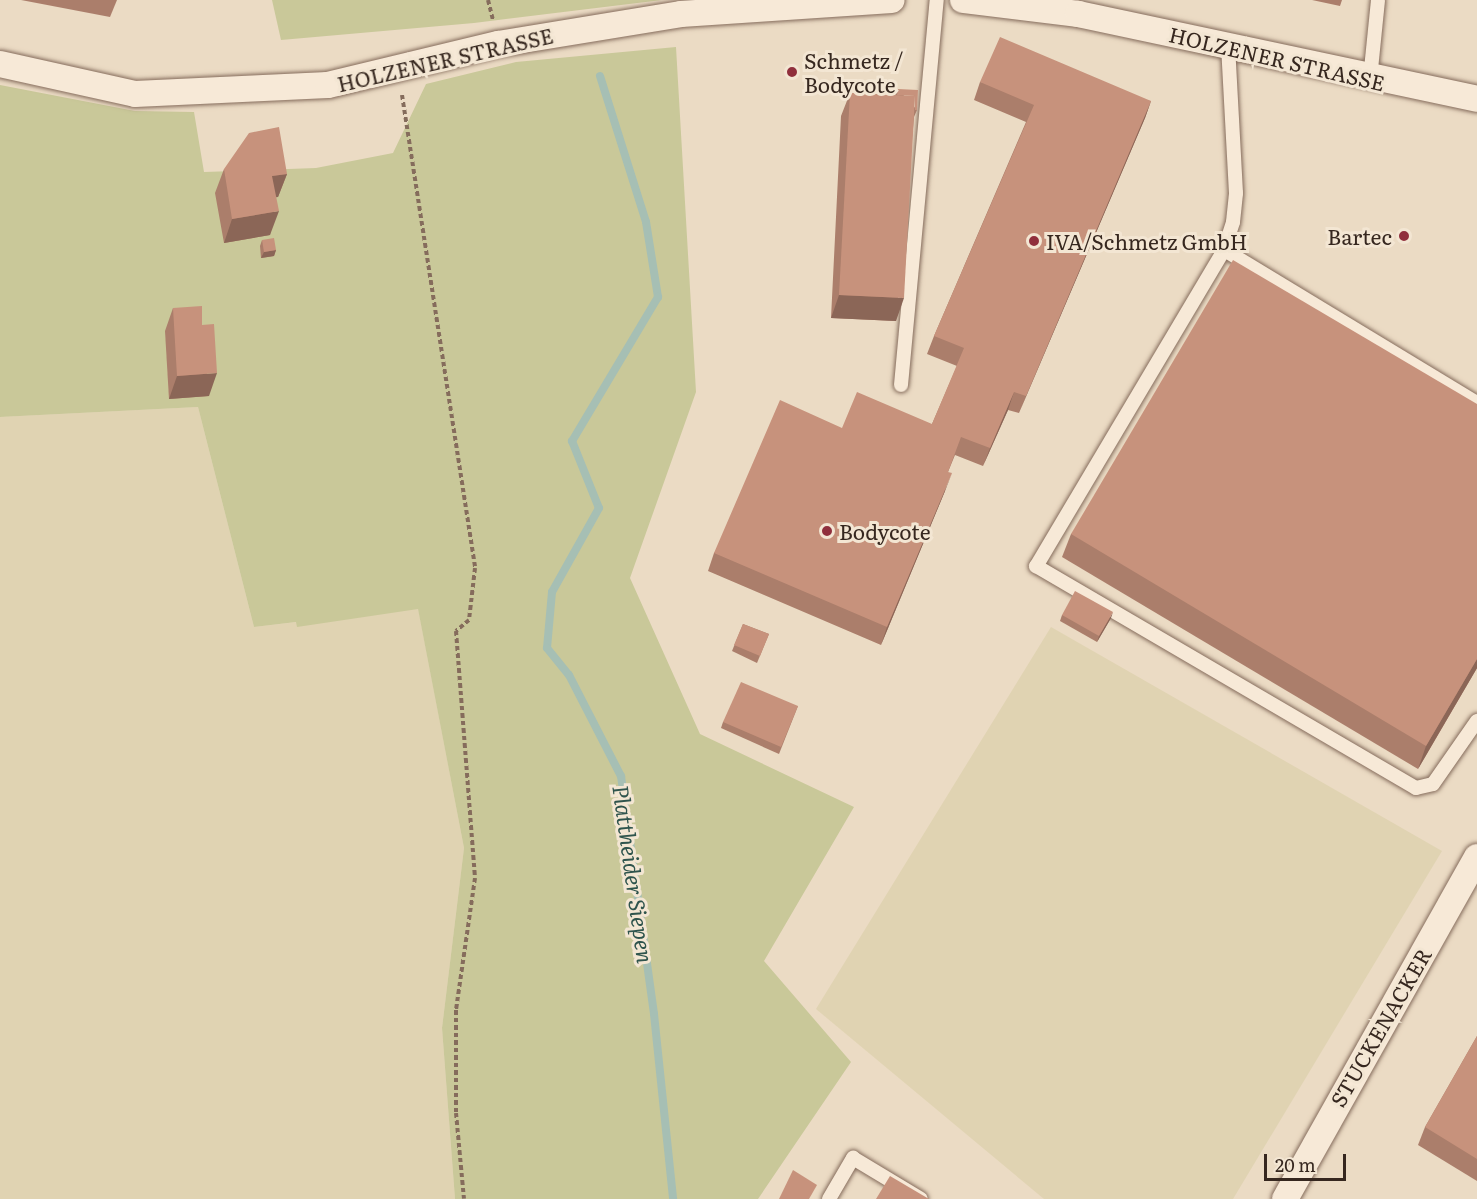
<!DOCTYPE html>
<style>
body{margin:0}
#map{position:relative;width:1477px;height:1199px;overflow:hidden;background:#ebdbc4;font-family:Literata,serif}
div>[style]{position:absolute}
.farmland>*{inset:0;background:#e0d3b2}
.green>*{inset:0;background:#c9c899}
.stream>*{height:8px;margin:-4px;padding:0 4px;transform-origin:4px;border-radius:4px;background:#a6bfb4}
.path>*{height:4px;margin-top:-2px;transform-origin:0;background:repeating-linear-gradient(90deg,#856c5c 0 4.5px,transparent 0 7.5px)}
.roads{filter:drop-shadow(0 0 2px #856c5c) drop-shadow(0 0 2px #856c5c)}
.lane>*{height:14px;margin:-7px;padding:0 7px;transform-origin:7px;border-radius:7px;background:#f7e9d7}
.street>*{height:26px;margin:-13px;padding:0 13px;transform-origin:13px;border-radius:13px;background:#f7e9d7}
.wall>*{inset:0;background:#ab7e6b}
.shaded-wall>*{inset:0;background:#8b6657}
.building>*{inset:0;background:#c7927c}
.dots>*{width:16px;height:16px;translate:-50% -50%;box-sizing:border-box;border:3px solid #f3e6d3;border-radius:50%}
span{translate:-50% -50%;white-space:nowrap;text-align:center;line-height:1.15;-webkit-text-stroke:6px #f3e6d3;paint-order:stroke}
.street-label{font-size:21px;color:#36271f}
.poi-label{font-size:21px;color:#36271f}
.left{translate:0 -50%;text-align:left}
.right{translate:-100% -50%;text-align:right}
.water-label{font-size:22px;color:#2f544d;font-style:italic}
.scale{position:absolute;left:1264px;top:1154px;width:82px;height:27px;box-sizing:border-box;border:3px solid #36271f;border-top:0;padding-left:8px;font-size:18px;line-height:21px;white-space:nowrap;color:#36271f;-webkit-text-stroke:4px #f3e6d3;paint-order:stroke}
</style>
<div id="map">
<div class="farmland">
<div style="clip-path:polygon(198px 407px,254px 627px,418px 608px,464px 848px,442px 1028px,455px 1199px,0 1199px,0 417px)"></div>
<div style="clip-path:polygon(1051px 627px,1442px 851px,1233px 1199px,1044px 1199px,816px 1009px)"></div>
</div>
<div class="green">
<div style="clip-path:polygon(272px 0,662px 0,474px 23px,281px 40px)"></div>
<div style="clip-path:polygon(676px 47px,696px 392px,630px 578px,700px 734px,854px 807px,764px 961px,851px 1062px,758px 1199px,455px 1199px,442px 1028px,464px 848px,418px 609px,297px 627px,296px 622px,254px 627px,198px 407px,0 417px,0 85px,135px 111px,194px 112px,204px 172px,316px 168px,393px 153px,426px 84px,516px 62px)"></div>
</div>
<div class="stream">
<div style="left:600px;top:76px;width:153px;rotate:72.5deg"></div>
<div style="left:646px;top:222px;width:76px;rotate:80.9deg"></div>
<div style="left:658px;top:297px;width:168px;rotate:120.8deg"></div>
<div style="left:572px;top:441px;width:72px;rotate:68.1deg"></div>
<div style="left:599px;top:508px;width:96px;rotate:119.2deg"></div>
<div style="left:552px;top:592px;width:56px;rotate:95.1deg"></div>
<div style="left:547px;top:648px;width:35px;rotate:51deg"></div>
<div style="left:569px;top:675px;width:114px;rotate:62.8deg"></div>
<div style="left:621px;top:776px;width:240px;rotate:82.1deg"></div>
<div style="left:654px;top:1014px;width:186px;rotate:84.1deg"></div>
</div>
<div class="path">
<div style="left:488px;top:0;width:21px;rotate:76deg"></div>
<div style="left:402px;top:95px;width:479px;rotate:81.2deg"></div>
<div style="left:475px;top:568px;width:52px;rotate:96.6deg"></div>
<div style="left:469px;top:620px;width:17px;rotate:140deg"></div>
<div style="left:456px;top:631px;width:248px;rotate:85.6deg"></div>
<div style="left:475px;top:878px;width:133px;rotate:98.2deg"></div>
<div style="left:456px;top:1010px;width:103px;rotate:90deg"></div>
<div style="left:456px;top:1113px;width:86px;rotate:84.7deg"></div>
</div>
<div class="roads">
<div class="lane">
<div style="left:1370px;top:79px;width:79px;rotate:-84.2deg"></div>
<div style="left:1224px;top:250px;width:29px;rotate:-72deg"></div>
<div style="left:1233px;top:222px;width:29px;rotate:-84deg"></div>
<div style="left:1236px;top:193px;width:147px;rotate:-93.1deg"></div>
<div style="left:901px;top:385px;width:387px;rotate:-84.7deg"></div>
<div style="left:1477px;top:403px;width:296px;rotate:-148.8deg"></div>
<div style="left:1224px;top:250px;width:368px;rotate:120.7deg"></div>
<div style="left:1036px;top:566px;width:440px;rotate:30.3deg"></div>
<div style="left:1416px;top:788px;width:17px;rotate:-13deg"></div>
<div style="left:1433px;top:784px;width:77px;rotate:-55.1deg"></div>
<div style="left:829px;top:1199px;width:48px;rotate:-59.7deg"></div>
<div style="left:853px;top:1158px;width:79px;rotate:31.1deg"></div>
</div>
<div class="street">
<div style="left:963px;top:0;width:116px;rotate:6.9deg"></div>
<div style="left:1078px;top:14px;width:408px;rotate:12deg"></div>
<div style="left:0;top:64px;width:138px;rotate:12.5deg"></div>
<div style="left:135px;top:94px;width:193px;rotate:-2.7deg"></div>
<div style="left:328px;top:85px;width:175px;rotate:-13.6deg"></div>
<div style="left:498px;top:44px;width:185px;rotate:-9.3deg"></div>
<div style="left:681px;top:14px;width:211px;rotate:-3.8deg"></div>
<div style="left:1285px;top:1199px;width:392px;rotate:-60.7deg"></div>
</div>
</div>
<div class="wall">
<div style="clip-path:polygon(21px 0,117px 0,110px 17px)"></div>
<div style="clip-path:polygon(1312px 0,1342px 0,1340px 6px)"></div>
<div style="clip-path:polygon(980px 82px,1151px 101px,1145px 118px,1019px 413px,1008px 410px,983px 466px,955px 455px,948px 472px,945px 491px,881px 645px,708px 571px,714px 553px,842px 428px,932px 424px,957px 366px,927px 354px,934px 336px,1026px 122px,974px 100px)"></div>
<div style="clip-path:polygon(898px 89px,917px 110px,914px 117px,896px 321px,831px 318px,841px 116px,850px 93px,895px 95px)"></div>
<div style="clip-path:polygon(224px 169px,287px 174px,278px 197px,276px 197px,270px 235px,224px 243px,215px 193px)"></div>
<div style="clip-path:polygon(262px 240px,276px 250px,274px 256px,261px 258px,260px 246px)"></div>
<div style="clip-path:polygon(173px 308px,202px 325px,209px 396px,169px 399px,165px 331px)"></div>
<div style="clip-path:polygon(1477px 404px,1477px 668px,1418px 769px,1062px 557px,1071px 534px)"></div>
<div style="clip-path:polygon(1062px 615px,1111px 618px,1097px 642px,1060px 621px)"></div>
<div style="clip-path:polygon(743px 624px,769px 634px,757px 663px,732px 651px)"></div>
<div style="clip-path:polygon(798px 706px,779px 754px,721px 728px,723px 722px)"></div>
<div style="clip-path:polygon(1477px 1036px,1477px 1181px,1418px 1145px,1425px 1127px)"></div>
</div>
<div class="shaded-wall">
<div style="clip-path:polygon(1151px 101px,1145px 118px,1019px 413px,1026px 396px)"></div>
<div style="clip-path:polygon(287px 174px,278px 197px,264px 199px,272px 176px)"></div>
<div style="clip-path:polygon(279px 211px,270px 235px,224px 243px,232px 219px)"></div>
<div style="clip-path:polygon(276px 250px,274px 256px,261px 258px,264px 252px)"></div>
<div style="clip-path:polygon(839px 295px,904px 298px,896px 321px,831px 318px)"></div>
<div style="clip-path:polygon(217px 373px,209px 396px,169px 399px,177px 376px)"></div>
<div style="clip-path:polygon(1014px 392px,1008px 410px,983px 466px,990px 448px)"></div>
<div style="clip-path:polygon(952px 473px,945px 491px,881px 645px,887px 627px)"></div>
<div style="clip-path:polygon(1113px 612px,1111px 618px,1097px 642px,1099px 636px)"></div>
<div style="clip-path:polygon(1477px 659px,1477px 668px,1418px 769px,1426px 746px)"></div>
</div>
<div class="building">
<div style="clip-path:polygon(1000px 37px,1151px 101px,1026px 396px,1014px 392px,990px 448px,961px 437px,948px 472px,952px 473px,887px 627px,714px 553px,780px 400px,842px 428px,857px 392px,932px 424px,964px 348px,934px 336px,1034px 105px,980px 82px)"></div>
<div style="clip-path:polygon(898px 89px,918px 90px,917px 110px,915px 110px,915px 96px,897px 95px)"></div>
<div style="clip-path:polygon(850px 93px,915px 96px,904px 298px,839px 295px)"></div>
<div style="clip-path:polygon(279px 127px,287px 174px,272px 176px,279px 211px,232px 219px,224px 169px,249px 133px)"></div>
<div style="clip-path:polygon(274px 238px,276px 250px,264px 252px,262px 240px)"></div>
<div style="clip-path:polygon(1233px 260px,1477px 404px,1477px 659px,1426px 746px,1071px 534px)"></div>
<div style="clip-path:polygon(202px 306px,202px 325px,214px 324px,217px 373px,177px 376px,173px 308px)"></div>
<div style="clip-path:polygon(1075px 591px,1113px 612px,1099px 636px,1062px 615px)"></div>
<div style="clip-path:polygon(743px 624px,769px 634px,760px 656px,734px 645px)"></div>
<div style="clip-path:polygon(741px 682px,798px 706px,781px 747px,723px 722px)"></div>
<div style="clip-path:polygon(1477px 1036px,1477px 1159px,1425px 1127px)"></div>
<div style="clip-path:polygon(793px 1170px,817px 1185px,809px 1199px,779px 1199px)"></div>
<div style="clip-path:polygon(890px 1176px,929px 1199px,876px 1199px)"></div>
</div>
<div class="dots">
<div style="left:792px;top:72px;background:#902f3c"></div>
<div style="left:1404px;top:236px;background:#902f3c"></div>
<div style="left:1034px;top:241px;background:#902f3c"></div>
<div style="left:827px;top:531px;background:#902f3c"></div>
</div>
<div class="street-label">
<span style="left:1277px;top:58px;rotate:13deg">HOLZENER STRASSE</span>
<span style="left:445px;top:59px;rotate:-13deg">HOLZENER STRASSE</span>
<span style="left:1380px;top:1027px;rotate:-60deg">STUCKENACKER</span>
</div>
<div class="poi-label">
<span class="left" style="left:804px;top:72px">Schmetz /<br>Bodycote</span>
<span class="right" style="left:1392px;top:236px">Bartec</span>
<span class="left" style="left:1046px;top:241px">IVA/Schmetz GmbH</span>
<span class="left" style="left:839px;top:531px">Bodycote</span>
</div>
<div class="water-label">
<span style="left:634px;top:874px;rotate:82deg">Plattheider Siepen</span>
</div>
<div class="scale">20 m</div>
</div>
